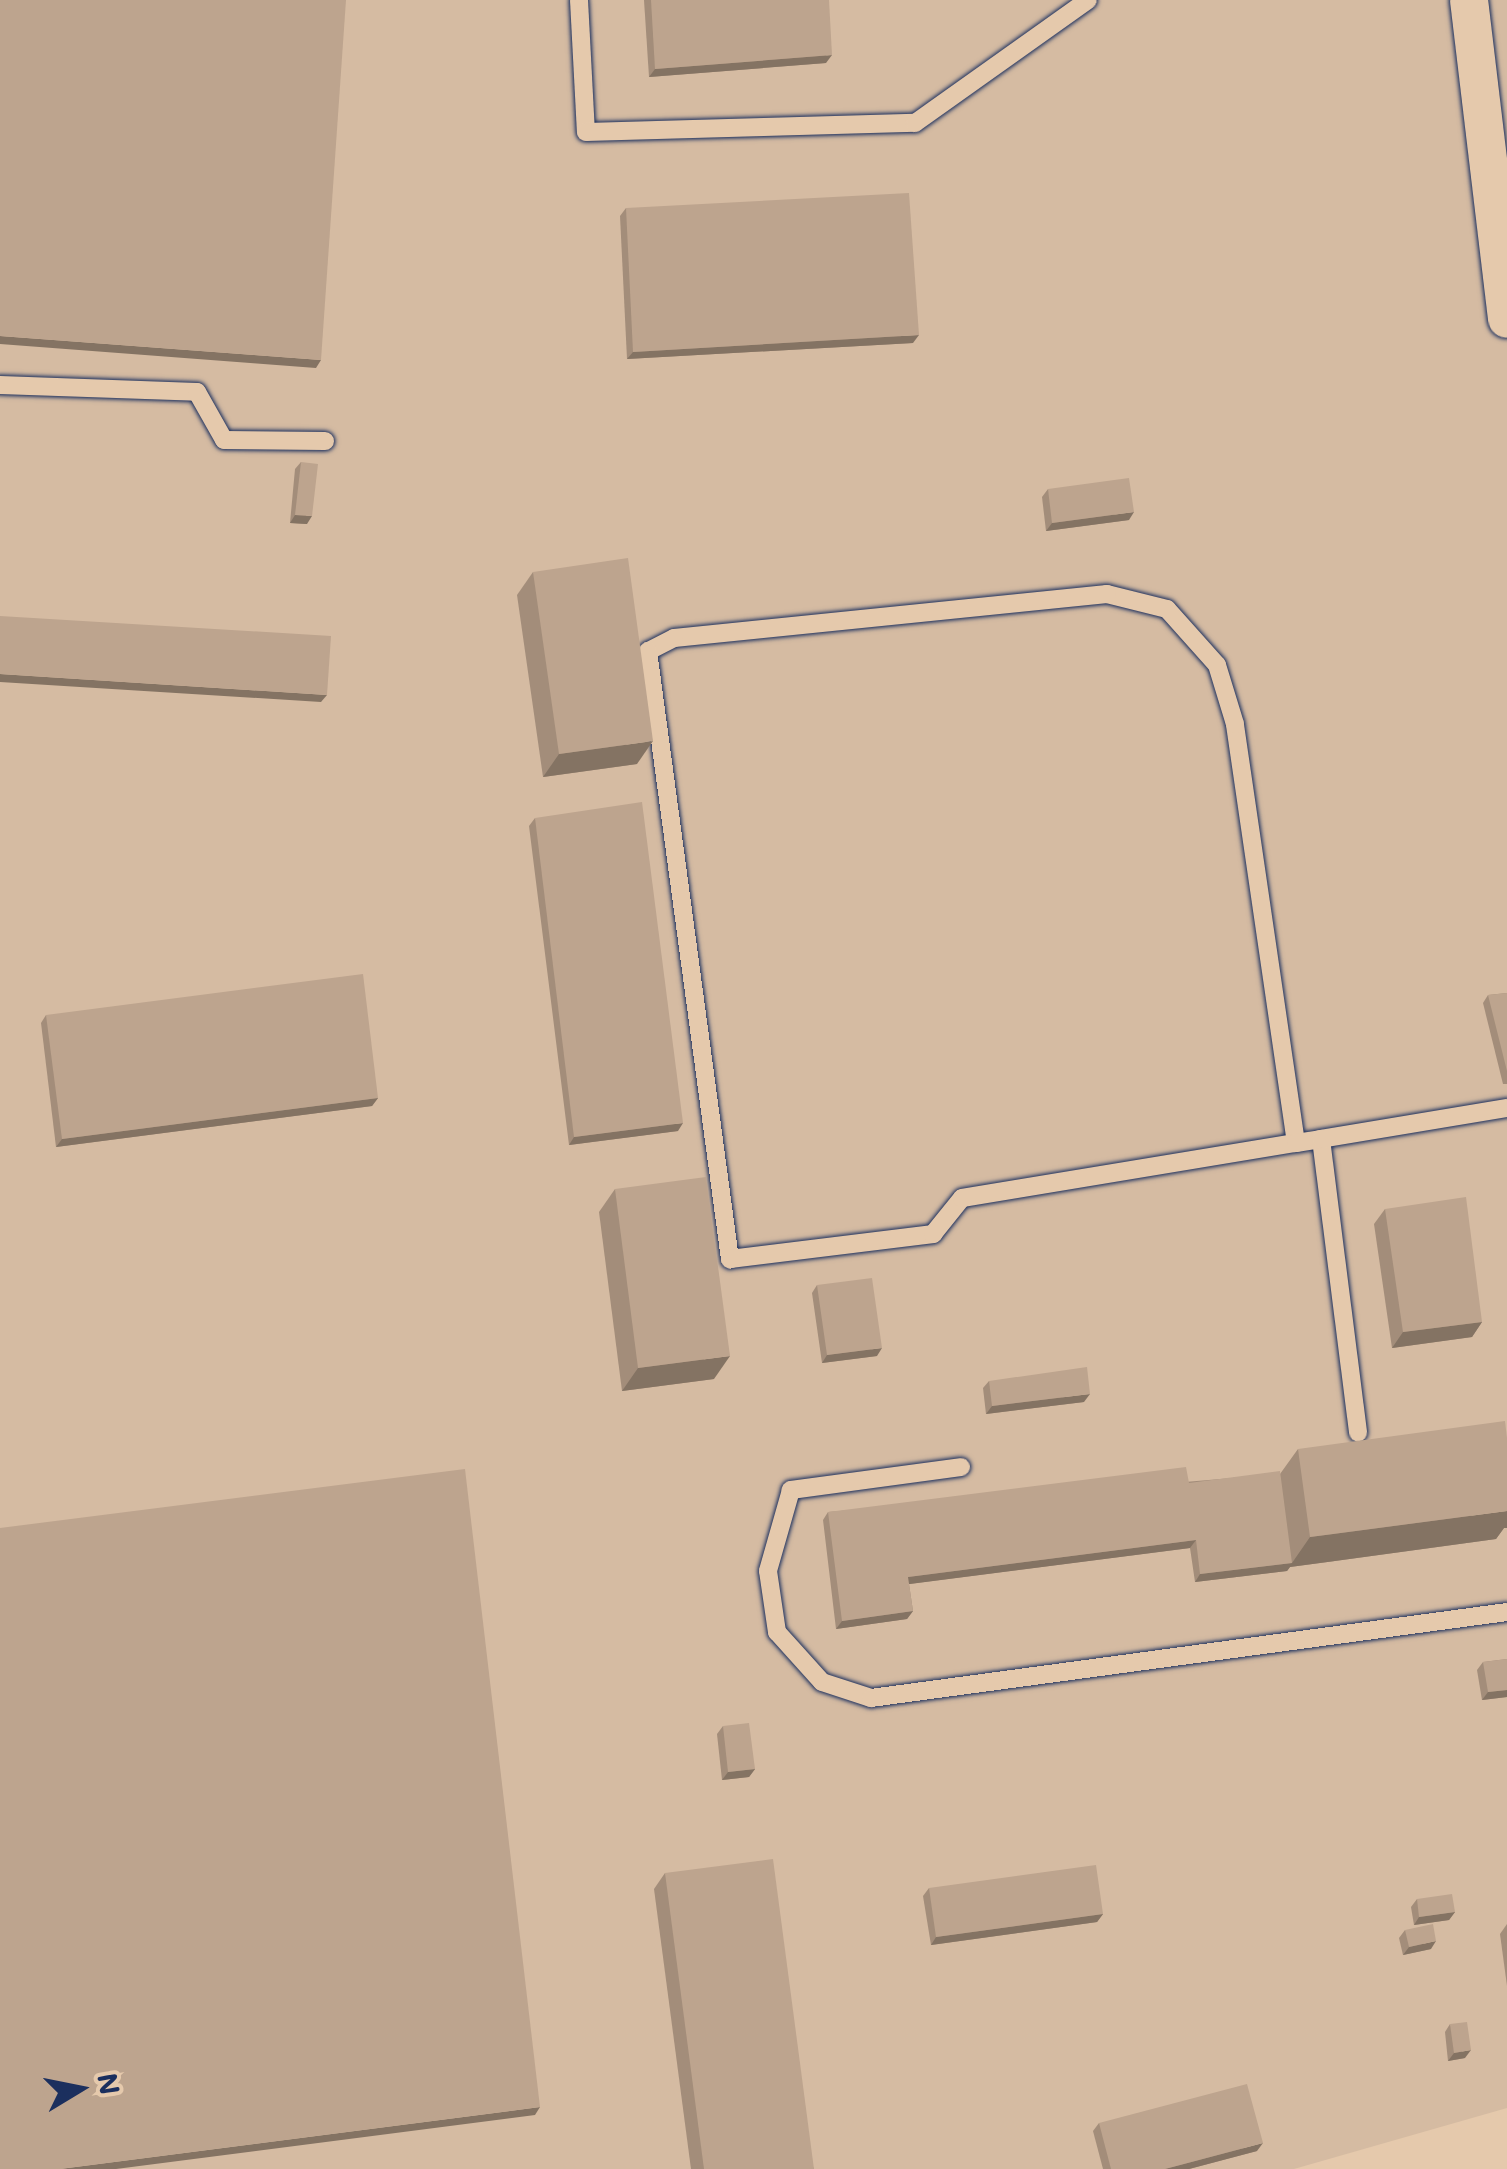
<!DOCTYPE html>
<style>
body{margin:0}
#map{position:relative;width:1507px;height:2169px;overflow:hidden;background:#e5c9ac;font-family:Mali,sans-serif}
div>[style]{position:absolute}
.built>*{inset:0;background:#d5bba2}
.roads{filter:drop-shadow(0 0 2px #1b2f5e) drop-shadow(0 0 2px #1b2f5e)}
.service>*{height:18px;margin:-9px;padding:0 9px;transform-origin:9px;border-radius:9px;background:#e5c9ac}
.minor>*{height:38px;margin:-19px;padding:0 19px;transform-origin:19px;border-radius:19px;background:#e5c9ac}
.wall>*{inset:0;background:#a38d7a}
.shaded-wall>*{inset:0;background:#847363}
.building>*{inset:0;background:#bda48e}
span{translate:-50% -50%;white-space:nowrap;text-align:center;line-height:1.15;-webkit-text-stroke:9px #e5c9ac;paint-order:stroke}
.north{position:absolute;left:30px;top:2039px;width:100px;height:100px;-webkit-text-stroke:8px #e5c9ac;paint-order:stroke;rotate:80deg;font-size:28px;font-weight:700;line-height:40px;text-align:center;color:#1b2f5e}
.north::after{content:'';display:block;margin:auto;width:35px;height:45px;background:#1b2f5e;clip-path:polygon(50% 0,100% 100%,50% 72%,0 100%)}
</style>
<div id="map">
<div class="built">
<div style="clip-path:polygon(0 0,1507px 0,1507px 2108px,1294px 2169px,0 2169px)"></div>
</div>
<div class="roads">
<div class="service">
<div style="left:579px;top:0;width:132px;rotate:87deg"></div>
<div style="left:586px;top:132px;width:329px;rotate:-1.6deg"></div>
<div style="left:915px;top:123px;width:212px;rotate:-35.4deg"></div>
<div style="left:0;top:385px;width:197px;rotate:2deg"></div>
<div style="left:197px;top:392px;width:55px;rotate:60.6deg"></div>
<div style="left:224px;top:440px;width:101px;rotate:0.6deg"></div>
<div style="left:1321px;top:1139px;width:296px;rotate:82.8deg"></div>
<div style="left:1296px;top:1143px;width:423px;rotate:-98.3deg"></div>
<div style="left:1235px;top:724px;width:62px;rotate:-107deg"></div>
<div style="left:1217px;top:665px;width:75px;rotate:-131.8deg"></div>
<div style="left:1167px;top:609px;width:62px;rotate:-166deg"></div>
<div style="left:1107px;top:594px;width:435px;rotate:174.2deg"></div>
<div style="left:674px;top:638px;width:29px;rotate:153deg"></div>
<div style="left:648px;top:651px;width:614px;rotate:82.32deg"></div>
<div style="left:730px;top:1259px;width:205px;rotate:-7deg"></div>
<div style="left:933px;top:1234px;width:46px;rotate:-51.1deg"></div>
<div style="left:962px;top:1198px;width:338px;rotate:-9.4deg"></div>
<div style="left:1296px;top:1143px;width:25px;rotate:-9deg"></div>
<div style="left:1321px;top:1139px;width:189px;rotate:-9.5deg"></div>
<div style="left:961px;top:1467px;width:172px;rotate:172.3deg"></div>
<div style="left:791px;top:1490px;width:84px;rotate:105.9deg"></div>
<div style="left:768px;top:1571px;width:62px;rotate:81.6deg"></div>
<div style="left:777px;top:1632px;width:67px;rotate:48deg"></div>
<div style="left:822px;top:1682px;width:52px;rotate:18.1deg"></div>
<div style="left:871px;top:1698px;width:642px;rotate:-7.7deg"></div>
</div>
<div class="minor">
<div style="left:1469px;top:0;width:321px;rotate:83.2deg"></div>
</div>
</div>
<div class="wall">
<div style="clip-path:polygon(644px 0,829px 0,826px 63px,649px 77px)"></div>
<div style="clip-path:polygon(626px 208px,913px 343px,627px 359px,620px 216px)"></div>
<div style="clip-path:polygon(301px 462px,307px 524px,290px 523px,295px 469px)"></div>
<div style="clip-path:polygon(1048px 489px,1129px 520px,1046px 531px,1042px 497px)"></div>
<div style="clip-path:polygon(533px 572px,637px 764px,543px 777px,517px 595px)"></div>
<div style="clip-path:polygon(535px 818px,678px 1131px,569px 1145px,529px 826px)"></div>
<div style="clip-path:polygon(1507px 993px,1507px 1084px,1503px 1084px,1483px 1003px,1488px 995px)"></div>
<div style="clip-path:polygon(46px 1015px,378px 1098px,372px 1106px,56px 1147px,41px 1023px)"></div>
<div style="clip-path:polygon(615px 1189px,714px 1379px,622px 1391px,599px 1212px)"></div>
<div style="clip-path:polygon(1385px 1209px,1482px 1322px,1472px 1337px,1392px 1348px,1374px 1224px)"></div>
<div style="clip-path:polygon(817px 1285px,877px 1356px,822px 1363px,812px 1293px)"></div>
<div style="clip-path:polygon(989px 1381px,1084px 1402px,986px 1414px,983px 1388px)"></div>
<div style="clip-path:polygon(1298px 1449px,1504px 1528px,1496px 1539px,1290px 1567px,1287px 1571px,1195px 1582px,1190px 1548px,909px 1584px,913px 1611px,907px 1619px,836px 1629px,823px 1520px,828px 1512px,1280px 1474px)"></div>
<div style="clip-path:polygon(1507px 1659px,1507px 1697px,1482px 1700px,1477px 1670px,1483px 1662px)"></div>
<div style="clip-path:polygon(723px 1726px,755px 1769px,749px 1777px,722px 1780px,717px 1734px)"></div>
<div style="clip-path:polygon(665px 1873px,814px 2169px,691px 2169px,654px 1889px)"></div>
<div style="clip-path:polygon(929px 1888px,1103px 1914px,1097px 1922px,931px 1945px,923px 1896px)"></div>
<div style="clip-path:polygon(1417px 1899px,1455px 1912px,1449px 1920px,1414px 1925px,1411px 1907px)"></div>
<div style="clip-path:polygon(1507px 1924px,1507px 1986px,1500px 1934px)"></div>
<div style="clip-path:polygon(1405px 1930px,1431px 1949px,1403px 1955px,1399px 1938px)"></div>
<div style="clip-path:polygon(1450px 2024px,1465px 2058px,1448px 2061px,1445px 2032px)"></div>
<div style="clip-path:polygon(1099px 2123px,1257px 2151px,1189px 2169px,1103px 2169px,1093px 2131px)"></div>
</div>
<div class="shaded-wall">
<div style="clip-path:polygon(832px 55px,826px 63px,649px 77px,655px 69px)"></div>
<div style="clip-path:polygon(919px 335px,913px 343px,627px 359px,633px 352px)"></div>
<div style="clip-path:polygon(0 336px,321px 360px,316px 368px,0 344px)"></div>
<div style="clip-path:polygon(1134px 512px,1129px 520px,1046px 531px,1052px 523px)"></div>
<div style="clip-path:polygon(295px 515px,312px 516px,307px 524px,290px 523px)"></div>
<div style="clip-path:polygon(0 674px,327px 695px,321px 702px,0 682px)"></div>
<div style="clip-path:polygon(653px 741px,637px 764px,543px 777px,559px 754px)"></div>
<div style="clip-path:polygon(378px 1098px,372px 1106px,56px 1147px,62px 1139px)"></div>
<div style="clip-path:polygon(683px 1123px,678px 1131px,569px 1145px,574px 1137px)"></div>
<div style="clip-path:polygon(1482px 1322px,1472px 1337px,1392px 1348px,1403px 1332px)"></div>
<div style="clip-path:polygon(882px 1348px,877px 1356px,822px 1363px,827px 1355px)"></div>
<div style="clip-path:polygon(730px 1356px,714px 1379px,622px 1391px,638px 1368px)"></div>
<div style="clip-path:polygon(1090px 1394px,1084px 1402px,986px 1414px,992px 1406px)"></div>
<div style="clip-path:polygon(1507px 1511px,1507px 1528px,1504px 1528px,1496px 1539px,1290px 1567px,1287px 1571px,1195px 1582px,1200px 1574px,1292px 1563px,1310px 1537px)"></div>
<div style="clip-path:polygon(1196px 1540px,1190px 1548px,902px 1585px,908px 1577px)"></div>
<div style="clip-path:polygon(913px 1611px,907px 1619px,836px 1629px,842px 1621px)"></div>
<div style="clip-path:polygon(1507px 1690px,1507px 1697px,1482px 1700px,1488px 1692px)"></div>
<div style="clip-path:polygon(755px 1769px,749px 1777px,722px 1780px,728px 1772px)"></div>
<div style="clip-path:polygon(1455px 1912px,1449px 1920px,1414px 1925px,1419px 1917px)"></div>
<div style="clip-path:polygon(1103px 1914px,1097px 1922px,931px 1945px,936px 1937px)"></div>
<div style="clip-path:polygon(1436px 1941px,1431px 1949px,1403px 1955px,1409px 1947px)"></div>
<div style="clip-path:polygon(1471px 2050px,1465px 2058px,1448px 2061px,1454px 2053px)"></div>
<div style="clip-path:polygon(540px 2107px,535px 2115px,116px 2169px,60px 2169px)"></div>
<div style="clip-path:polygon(1263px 2143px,1257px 2151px,1189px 2169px,1165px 2169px)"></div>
</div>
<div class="building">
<div style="clip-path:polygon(0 0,346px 0,321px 360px,0 336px)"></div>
<div style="clip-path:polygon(651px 0,829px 0,832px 55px,655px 69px)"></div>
<div style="clip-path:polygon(909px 193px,919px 335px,633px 352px,626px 208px)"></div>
<div style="clip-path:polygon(301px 462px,318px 464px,312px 516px,295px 515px)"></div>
<div style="clip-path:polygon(1129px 478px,1134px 512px,1052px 523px,1048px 489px)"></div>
<div style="clip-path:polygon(628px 558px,653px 741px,559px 754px,533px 572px)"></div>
<div style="clip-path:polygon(0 616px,331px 636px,327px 695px,0 674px)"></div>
<div style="clip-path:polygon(642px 802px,683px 1123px,574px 1137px,535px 818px)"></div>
<div style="clip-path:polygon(363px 974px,378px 1098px,62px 1139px,46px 1015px)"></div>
<div style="clip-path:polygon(1507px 993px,1507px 1071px,1488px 995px)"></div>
<div style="clip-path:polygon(706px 1177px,730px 1356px,638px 1368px,615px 1189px)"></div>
<div style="clip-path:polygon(1466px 1197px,1482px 1322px,1403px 1332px,1385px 1209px)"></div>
<div style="clip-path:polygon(872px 1278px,882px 1348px,827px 1355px,817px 1285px)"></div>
<div style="clip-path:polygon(1087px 1367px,1090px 1394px,992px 1406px,989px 1381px)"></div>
<div style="clip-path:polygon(1505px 1421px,1507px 1438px,1507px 1511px,1310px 1537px,1298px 1449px)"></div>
<div style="clip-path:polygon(1186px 1467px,1189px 1483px,1280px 1471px,1292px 1563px,1200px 1574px,1196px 1540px,908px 1577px,913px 1611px,842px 1621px,828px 1512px)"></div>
<div style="clip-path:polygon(465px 1469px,540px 2107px,60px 2169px,0 2169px,0 1528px)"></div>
<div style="clip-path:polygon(1507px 1659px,1507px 1690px,1488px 1692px,1483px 1662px)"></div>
<div style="clip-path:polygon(749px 1723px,755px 1769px,728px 1772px,723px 1726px)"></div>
<div style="clip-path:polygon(773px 1859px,814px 2169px,704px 2169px,665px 1873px)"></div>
<div style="clip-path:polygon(1096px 1865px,1103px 1914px,936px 1937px,929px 1888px)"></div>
<div style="clip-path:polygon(1452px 1894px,1455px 1912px,1419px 1917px,1417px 1899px)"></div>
<div style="clip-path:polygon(1433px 1924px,1436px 1941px,1409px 1947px,1405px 1930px)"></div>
<div style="clip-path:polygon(1467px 2022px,1471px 2050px,1454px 2053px,1450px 2024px)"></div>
<div style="clip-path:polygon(1247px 2084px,1263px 2143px,1165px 2169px,1111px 2169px,1099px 2123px)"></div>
</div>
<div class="north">N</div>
</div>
